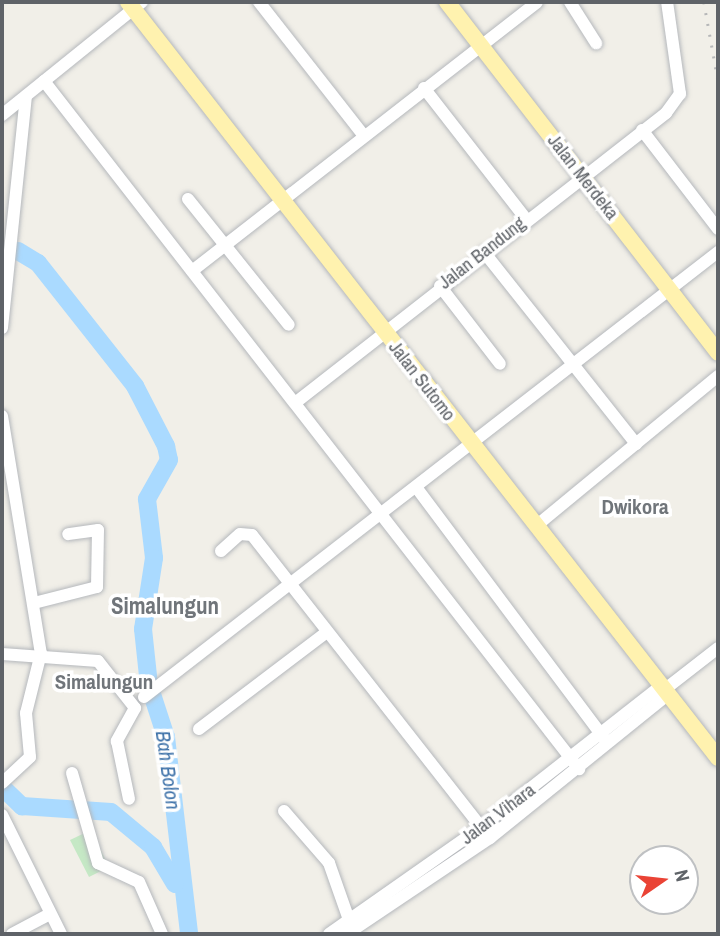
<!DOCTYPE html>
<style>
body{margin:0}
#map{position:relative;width:720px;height:936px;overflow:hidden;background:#f1efe8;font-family:"Archivo Narrow",sans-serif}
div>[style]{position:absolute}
.green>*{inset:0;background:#c5e8c5}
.river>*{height:18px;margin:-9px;padding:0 9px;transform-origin:9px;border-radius:9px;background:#aadaff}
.roads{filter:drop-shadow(0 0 2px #b5b8bc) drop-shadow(0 0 2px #b5b8bc)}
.minor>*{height:12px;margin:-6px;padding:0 6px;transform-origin:6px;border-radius:6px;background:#fff}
.major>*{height:16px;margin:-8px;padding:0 8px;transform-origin:8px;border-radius:8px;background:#fff2af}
.rail>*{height:2.5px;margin-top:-1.25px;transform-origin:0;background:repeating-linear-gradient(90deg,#b6b7b8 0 2px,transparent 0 11px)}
span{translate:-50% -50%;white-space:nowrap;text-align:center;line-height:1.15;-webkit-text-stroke:7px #fff;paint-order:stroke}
.street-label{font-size:19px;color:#5f6368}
.neighbourhood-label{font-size:21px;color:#70757a;font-weight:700}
.water-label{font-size:21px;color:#4174aa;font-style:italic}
.quarter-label{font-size:23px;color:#70757a;font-weight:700}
.frame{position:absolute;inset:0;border:4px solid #5f6368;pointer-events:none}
.north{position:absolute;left:629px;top:845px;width:70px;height:70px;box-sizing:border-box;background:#fff;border:2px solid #bfc1c3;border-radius:50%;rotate:76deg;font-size:19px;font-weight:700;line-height:28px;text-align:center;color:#5f6368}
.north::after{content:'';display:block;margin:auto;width:24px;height:32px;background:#ea4335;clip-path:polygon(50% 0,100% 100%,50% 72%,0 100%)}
</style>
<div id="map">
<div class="green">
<div style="clip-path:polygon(91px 830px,109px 867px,89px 877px,70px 840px)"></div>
</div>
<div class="river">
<div style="left:18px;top:251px;width:23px;rotate:31deg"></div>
<div style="left:38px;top:263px;width:157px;rotate:51.7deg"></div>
<div style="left:135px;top:386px;width:68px;rotate:62.7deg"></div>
<div style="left:166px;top:446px;width:14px;rotate:78deg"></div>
<div style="left:169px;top:460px;width:45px;rotate:119.4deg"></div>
<div style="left:147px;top:499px;width:59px;rotate:83.2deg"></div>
<div style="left:154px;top:558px;width:72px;rotate:98.8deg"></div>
<div style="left:143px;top:629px;width:56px;rotate:83.9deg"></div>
<div style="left:149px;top:685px;width:55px;rotate:71.9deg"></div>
<div style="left:166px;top:737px;width:198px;rotate:83.3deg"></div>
<div style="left:2px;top:787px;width:28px;rotate:44deg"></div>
<div style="left:22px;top:806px;width:89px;rotate:3.9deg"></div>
<div style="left:111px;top:812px;width:55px;rotate:39.8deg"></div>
<div style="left:153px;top:847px;width:43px;rotate:59.3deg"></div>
</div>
<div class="roads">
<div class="minor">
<div style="left:259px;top:2px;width:170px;rotate:51.9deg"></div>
<div style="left:570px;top:2px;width:49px;rotate:57.6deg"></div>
<div style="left:44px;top:81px;width:872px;rotate:52.13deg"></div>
<div style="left:424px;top:88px;width:166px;rotate:52.1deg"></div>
<div style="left:2px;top:115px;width:180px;rotate:-38.9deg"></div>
<div style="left:642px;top:130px;width:125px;rotate:52.5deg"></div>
<div style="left:188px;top:199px;width:161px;rotate:51.3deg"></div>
<div style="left:484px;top:252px;width:245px;rotate:51.6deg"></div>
<div style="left:192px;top:271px;width:437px;rotate:-37.9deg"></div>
<div style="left:440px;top:286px;width:98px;rotate:52.4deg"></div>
<div style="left:2px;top:328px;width:232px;rotate:-84.1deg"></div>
<div style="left:295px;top:403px;width:471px;rotate:-38deg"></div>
<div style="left:666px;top:113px;width:24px;rotate:-54deg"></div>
<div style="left:680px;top:94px;width:93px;rotate:-98deg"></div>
<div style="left:2px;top:416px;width:240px;rotate:80.7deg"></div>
<div style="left:41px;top:653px;width:62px;rotate:104deg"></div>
<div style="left:26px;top:713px;width:44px;rotate:84.8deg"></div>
<div style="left:30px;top:757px;width:38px;rotate:137deg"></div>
<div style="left:416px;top:487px;width:319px;rotate:53.2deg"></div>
<div style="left:536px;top:526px;width:236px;rotate:-39.5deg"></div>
<div style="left:221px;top:551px;width:25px;rotate:-42deg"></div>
<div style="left:240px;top:534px;width:12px;rotate:5deg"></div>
<div style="left:252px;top:535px;width:385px;rotate:51.9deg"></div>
<div style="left:34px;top:603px;width:65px;rotate:-14.3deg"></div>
<div style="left:97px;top:587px;width:57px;rotate:-89deg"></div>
<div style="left:98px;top:530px;width:30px;rotate:172deg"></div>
<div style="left:2px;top:654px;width:96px;rotate:4.2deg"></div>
<div style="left:98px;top:661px;width:60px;rotate:51.8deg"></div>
<div style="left:135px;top:708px;width:38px;rotate:119deg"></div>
<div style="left:117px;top:741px;width:59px;rotate:78.3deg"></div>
<div style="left:664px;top:690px;width:68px;rotate:-37.9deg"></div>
<div style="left:144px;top:697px;width:726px;rotate:-37.79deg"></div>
<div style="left:199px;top:729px;width:161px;rotate:-37.2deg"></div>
<div style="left:72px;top:773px;width:94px;rotate:73.9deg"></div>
<div style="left:98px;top:863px;width:45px;rotate:24.9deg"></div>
<div style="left:139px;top:882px;width:57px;rotate:66.1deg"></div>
<div style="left:284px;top:811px;width:69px;rotate:49.1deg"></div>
<div style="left:329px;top:863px;width:57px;rotate:70.6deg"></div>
<div style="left:2px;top:815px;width:133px;rotate:63.6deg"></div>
<div style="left:12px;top:934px;width:41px;rotate:-27.8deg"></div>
<div style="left:329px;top:934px;width:186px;rotate:-35.1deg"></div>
<div style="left:481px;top:827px;width:229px;rotate:-38.1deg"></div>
<div style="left:347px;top:934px;width:172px;rotate:-33.9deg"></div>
<div style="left:490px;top:838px;width:228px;rotate:-38.9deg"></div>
</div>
<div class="major">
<div style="left:128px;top:2px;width:959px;rotate:52.03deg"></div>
<div style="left:447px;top:2px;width:443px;rotate:52.3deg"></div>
</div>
</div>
<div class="rail">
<div style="left:704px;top:2px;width:79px;rotate:79.8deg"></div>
</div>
<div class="street-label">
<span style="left:583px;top:177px;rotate:52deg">Jalan Merdeka</span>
<span style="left:482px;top:253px;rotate:-38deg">Jalan Bandung</span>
<span style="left:422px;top:381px;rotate:52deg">Jalan Sutomo</span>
<span style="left:498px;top:814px;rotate:-37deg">Jalan Vihara</span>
</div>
<div class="neighbourhood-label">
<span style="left:635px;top:507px">Dwikora</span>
<span style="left:104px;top:682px">Simalungun</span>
</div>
<div class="water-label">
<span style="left:168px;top:770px;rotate:82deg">Bah Bolon</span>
</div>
<div class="quarter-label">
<span style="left:165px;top:606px">Simalungun</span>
</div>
<div class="frame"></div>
<div class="north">N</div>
</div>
